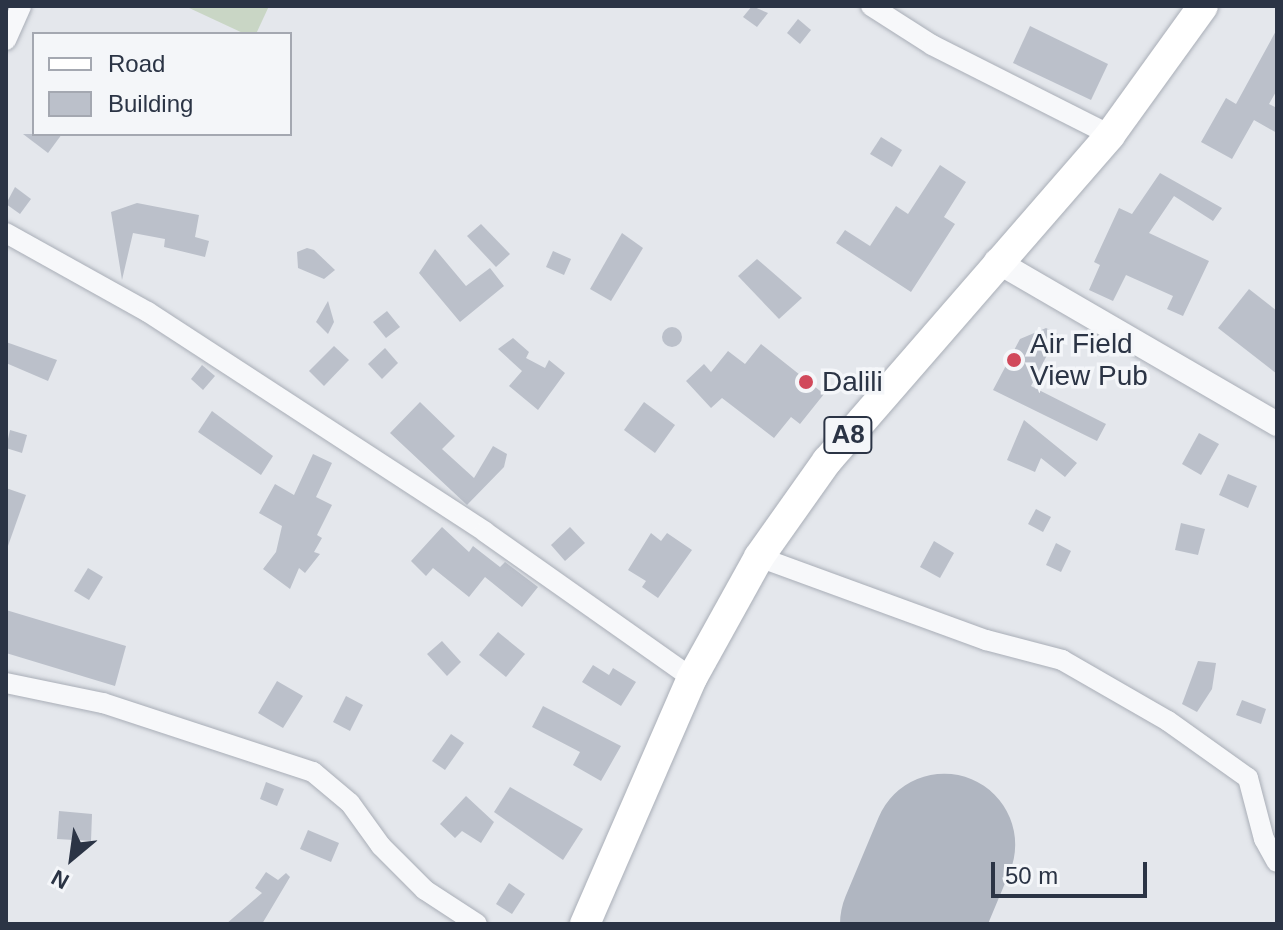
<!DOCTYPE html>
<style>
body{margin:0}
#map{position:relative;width:1283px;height:930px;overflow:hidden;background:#e4e7ec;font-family:Helvetica,sans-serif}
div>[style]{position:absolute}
.green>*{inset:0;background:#c9d6c5}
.runway>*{height:142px;margin:-71px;padding:0 71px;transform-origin:71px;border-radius:71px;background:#b0b6c1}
.building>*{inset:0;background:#bbc0ca}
.round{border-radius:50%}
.roads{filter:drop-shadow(0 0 2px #a9aeb7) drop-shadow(0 0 2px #a9aeb7)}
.minor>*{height:20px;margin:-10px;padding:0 10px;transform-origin:10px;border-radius:10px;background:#f7f8fa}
.tertiary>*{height:24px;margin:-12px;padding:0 12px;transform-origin:12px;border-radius:12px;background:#f7f8fa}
.primary>*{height:30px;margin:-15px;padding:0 15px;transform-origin:15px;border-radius:15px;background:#fff}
.dots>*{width:22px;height:22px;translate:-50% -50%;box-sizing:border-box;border:4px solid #f4f6f9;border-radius:50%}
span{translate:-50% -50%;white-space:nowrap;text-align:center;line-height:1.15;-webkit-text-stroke:7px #f4f6f9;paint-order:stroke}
.shield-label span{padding:2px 6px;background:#f4f6f9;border:2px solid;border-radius:6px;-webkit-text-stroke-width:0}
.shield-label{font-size:26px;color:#2b3445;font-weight:700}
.poi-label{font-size:28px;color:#2b3445}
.left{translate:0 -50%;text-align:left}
.frame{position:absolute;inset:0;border:8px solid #2b3445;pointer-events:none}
.legend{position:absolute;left:32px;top:32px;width:260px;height:104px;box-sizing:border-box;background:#f4f6f9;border:2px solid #a4a8b1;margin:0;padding:10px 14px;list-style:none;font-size:24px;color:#2b3445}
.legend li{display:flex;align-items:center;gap:16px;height:40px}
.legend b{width:40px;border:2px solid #a4a8b1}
.north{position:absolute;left:32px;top:818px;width:80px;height:80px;-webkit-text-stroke:6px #f4f6f9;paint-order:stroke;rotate:209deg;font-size:22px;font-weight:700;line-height:32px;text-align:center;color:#2b3445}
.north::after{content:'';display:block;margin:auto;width:28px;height:36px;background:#2b3445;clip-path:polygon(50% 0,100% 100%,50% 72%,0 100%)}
.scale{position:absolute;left:991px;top:862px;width:156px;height:36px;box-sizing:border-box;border:4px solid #2b3445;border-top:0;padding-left:10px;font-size:24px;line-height:28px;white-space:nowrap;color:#2b3445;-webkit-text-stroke:6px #f4f6f9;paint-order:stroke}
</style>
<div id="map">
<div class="green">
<div style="clip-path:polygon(269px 6px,256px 34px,245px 34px,187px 7px)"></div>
</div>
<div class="runway">
<div style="left:911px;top:924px;width:86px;rotate:-67.3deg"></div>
</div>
<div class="building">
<div style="clip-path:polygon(752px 6px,768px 13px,757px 27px,743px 17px)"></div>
<div style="clip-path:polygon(798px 19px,811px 30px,800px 44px,787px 33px)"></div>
<div style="clip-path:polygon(1030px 26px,1108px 64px,1091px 100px,1013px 63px)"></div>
<div style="clip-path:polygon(1277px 29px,1277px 90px,1269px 104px,1277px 108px,1277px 133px,1254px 120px,1232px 159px,1201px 142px,1226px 98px,1236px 104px)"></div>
<div style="clip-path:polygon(23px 134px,62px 134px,48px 153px)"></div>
<div style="clip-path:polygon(881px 137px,902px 150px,892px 167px,870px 154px)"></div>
<div style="clip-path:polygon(940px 165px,966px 182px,944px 217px,955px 224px,911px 292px,836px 243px,845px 230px,870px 246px,896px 206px,908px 214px)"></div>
<div style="clip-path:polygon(1160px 173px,1222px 208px,1213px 221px,1174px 196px,1149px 233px,1209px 261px,1183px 316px,1167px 309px,1173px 296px,1126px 275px,1113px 301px,1089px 290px,1100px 265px,1094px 262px,1119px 208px,1132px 214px)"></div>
<div style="clip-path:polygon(15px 187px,31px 199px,20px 214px,6px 204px)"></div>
<div style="clip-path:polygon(137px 203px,199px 215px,195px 237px,209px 241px,205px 257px,164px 247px,165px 239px,133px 233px,122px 280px,111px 212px)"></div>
<div style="clip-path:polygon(481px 224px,510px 254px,496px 267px,467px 236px)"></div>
<div style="clip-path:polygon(622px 233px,643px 248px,611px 301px,590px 289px)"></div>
<div style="clip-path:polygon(307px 248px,314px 250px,335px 270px,324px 279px,298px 268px,297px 252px)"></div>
<div style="clip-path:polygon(435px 249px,466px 286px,490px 268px,504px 286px,460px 322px,419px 273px)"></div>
<div style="clip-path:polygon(553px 251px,571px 259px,564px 275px,546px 267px)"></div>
<div style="clip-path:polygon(757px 259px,802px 298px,779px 319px,738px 276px)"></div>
<div style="clip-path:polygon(1249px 289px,1277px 311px,1277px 374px,1218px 328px)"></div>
<div style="clip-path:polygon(328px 301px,334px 322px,328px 334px,316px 322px)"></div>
<div style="clip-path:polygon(387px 311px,400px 327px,386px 338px,373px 322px)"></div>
<div class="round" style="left:662px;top:327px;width:20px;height:20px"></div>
<div style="clip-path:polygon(1046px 328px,1058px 334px,1031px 386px,1106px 424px,1097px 441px,993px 390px,1020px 339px)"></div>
<div style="clip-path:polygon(513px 338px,529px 352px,526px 358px,545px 368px,549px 360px,565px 373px,538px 410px,509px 386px,522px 371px,498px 349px)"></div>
<div style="clip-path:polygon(6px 342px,57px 360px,48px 381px,6px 363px)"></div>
<div style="clip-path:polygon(761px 344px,824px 394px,800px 424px,791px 417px,774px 438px,722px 398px,711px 408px,686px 381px,704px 364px,711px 372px,728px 351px,745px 364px)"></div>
<div style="clip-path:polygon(334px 346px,349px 360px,324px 386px,309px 371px)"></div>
<div style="clip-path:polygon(385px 348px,398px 363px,382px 379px,368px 364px)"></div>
<div style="clip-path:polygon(202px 365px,215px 376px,203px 390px,191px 379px)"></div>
<div style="clip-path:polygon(420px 402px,455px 436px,442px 449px,474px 478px,493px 446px,507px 454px,504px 467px,467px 505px,390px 433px)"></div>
<div style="clip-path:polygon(644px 402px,675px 425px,655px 453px,624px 430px)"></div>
<div style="clip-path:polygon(212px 411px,273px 456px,261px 475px,198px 432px)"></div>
<div style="clip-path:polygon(1024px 420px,1077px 463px,1065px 477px,1041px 458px,1035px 472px,1007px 460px)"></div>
<div style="clip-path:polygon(10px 430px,27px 435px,22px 453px,6px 448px)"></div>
<div style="clip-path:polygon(1199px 433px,1219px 444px,1201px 475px,1182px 464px)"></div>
<div style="clip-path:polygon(313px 454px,332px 463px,316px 497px,332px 505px,317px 535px,322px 538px,314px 552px,320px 554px,305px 573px,299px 568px,290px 589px,263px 569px,276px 552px,282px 526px,259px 513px,275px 484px,294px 495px)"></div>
<div style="clip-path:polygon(1228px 474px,1257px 486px,1248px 508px,1219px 495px)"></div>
<div style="clip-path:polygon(6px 488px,26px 495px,8px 546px,6px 545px)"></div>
<div style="clip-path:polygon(1036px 509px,1051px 517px,1043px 532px,1028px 524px)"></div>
<div style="clip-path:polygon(1181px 523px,1205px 529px,1198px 555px,1175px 550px)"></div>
<div style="clip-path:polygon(442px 527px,469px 552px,473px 546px,500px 567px,505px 562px,538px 587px,522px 607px,485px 577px,469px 597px,433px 568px,426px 576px,411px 561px)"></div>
<div style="clip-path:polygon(570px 527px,585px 543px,565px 561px,551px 545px)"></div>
<div style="clip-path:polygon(651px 533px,661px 541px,667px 533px,692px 550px,658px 598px,642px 587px,646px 581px,628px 570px)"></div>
<div style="clip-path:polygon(934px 541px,954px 553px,940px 578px,920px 567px)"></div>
<div style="clip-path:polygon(1056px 543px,1071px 551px,1061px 572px,1046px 565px)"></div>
<div style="clip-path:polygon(88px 568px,103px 577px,89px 600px,74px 591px)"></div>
<div style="clip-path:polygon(6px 610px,126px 646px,115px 686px,6px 653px)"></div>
<div style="clip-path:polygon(498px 632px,525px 654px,506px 677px,479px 655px)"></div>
<div style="clip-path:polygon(442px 641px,461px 662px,447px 676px,427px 654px)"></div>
<div style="clip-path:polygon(1198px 661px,1216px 663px,1212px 689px,1197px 712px,1182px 704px)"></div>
<div style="clip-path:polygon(593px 665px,609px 675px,613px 668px,636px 682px,621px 706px,582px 682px)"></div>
<div style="clip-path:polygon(277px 681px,303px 696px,283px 728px,258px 713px)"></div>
<div style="clip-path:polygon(346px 696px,363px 705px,350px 731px,333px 722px)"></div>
<div style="clip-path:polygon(1242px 700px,1266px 709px,1261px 724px,1236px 715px)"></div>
<div style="clip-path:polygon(543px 706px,621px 746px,601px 781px,573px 765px,580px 752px,532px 727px)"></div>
<div style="clip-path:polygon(451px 734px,464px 743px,445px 770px,432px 761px)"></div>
<div style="clip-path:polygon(266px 782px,284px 789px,277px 806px,260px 799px)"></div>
<div style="clip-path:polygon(510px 787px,583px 829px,563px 860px,494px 812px)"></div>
<div style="clip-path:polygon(466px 796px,494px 822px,481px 843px,462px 831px,455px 838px,440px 824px)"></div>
<div style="clip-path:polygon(59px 811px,92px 814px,91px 841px,57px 839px)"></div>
<div style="clip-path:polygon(308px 830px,339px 843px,331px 862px,300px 849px)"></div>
<div style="clip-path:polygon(266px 872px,278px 880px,286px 873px,290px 877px,262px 924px,226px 924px,262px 893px,255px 888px)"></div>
<div style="clip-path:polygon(509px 883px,525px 894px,512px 914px,496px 904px)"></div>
</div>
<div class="roads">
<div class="minor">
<div style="left:871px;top:6px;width:72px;rotate:32.6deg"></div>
<div style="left:932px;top:45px;width:199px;rotate:26.8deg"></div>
<div style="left:6px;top:40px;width:37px;rotate:-66deg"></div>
<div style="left:6px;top:233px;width:162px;rotate:29.1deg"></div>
<div style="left:148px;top:312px;width:402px;rotate:33.1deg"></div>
<div style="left:485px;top:532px;width:253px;rotate:35.2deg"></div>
<div style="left:759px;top:557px;width:242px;rotate:20.1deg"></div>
<div style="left:986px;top:640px;width:79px;rotate:14.7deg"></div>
<div style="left:1062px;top:660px;width:122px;rotate:29.9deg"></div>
<div style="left:1168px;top:721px;width:98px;rotate:35.5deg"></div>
<div style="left:1248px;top:778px;width:63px;rotate:75.3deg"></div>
<div style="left:1264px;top:839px;width:26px;rotate:61deg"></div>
<div style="left:6px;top:683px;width:99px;rotate:11.7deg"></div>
<div style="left:103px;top:703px;width:221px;rotate:18.2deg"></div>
<div style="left:313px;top:772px;width:48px;rotate:40deg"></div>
<div style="left:350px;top:803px;width:53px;rotate:54.2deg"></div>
<div style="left:381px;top:846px;width:62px;rotate:45deg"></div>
<div style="left:425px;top:890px;width:62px;rotate:33.2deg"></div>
</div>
<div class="tertiary">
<div style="left:996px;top:261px;width:325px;rotate:30.1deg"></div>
</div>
<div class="primary">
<div style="left:585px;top:924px;width:268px;rotate:-66.5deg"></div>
<div style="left:692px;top:678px;width:138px;rotate:-61deg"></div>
<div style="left:759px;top:557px;width:118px;rotate:-54.7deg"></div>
<div style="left:827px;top:461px;width:432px;rotate:-49deg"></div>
<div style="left:1110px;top:135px;width:159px;rotate:-54.2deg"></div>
</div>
</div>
<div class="dots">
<div style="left:1014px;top:360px;background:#d1495b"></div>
<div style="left:806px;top:382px;background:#d1495b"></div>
</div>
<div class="shield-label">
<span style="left:848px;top:435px">A8</span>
</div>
<div class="poi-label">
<span class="left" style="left:1030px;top:360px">Air Field<br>View Pub</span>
<span class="left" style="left:822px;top:382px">Dalili</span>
</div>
<div class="frame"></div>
<ul class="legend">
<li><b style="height:10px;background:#fff"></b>Road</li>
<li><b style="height:22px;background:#bbc0ca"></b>Building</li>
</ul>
<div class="north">N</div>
<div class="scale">50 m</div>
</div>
